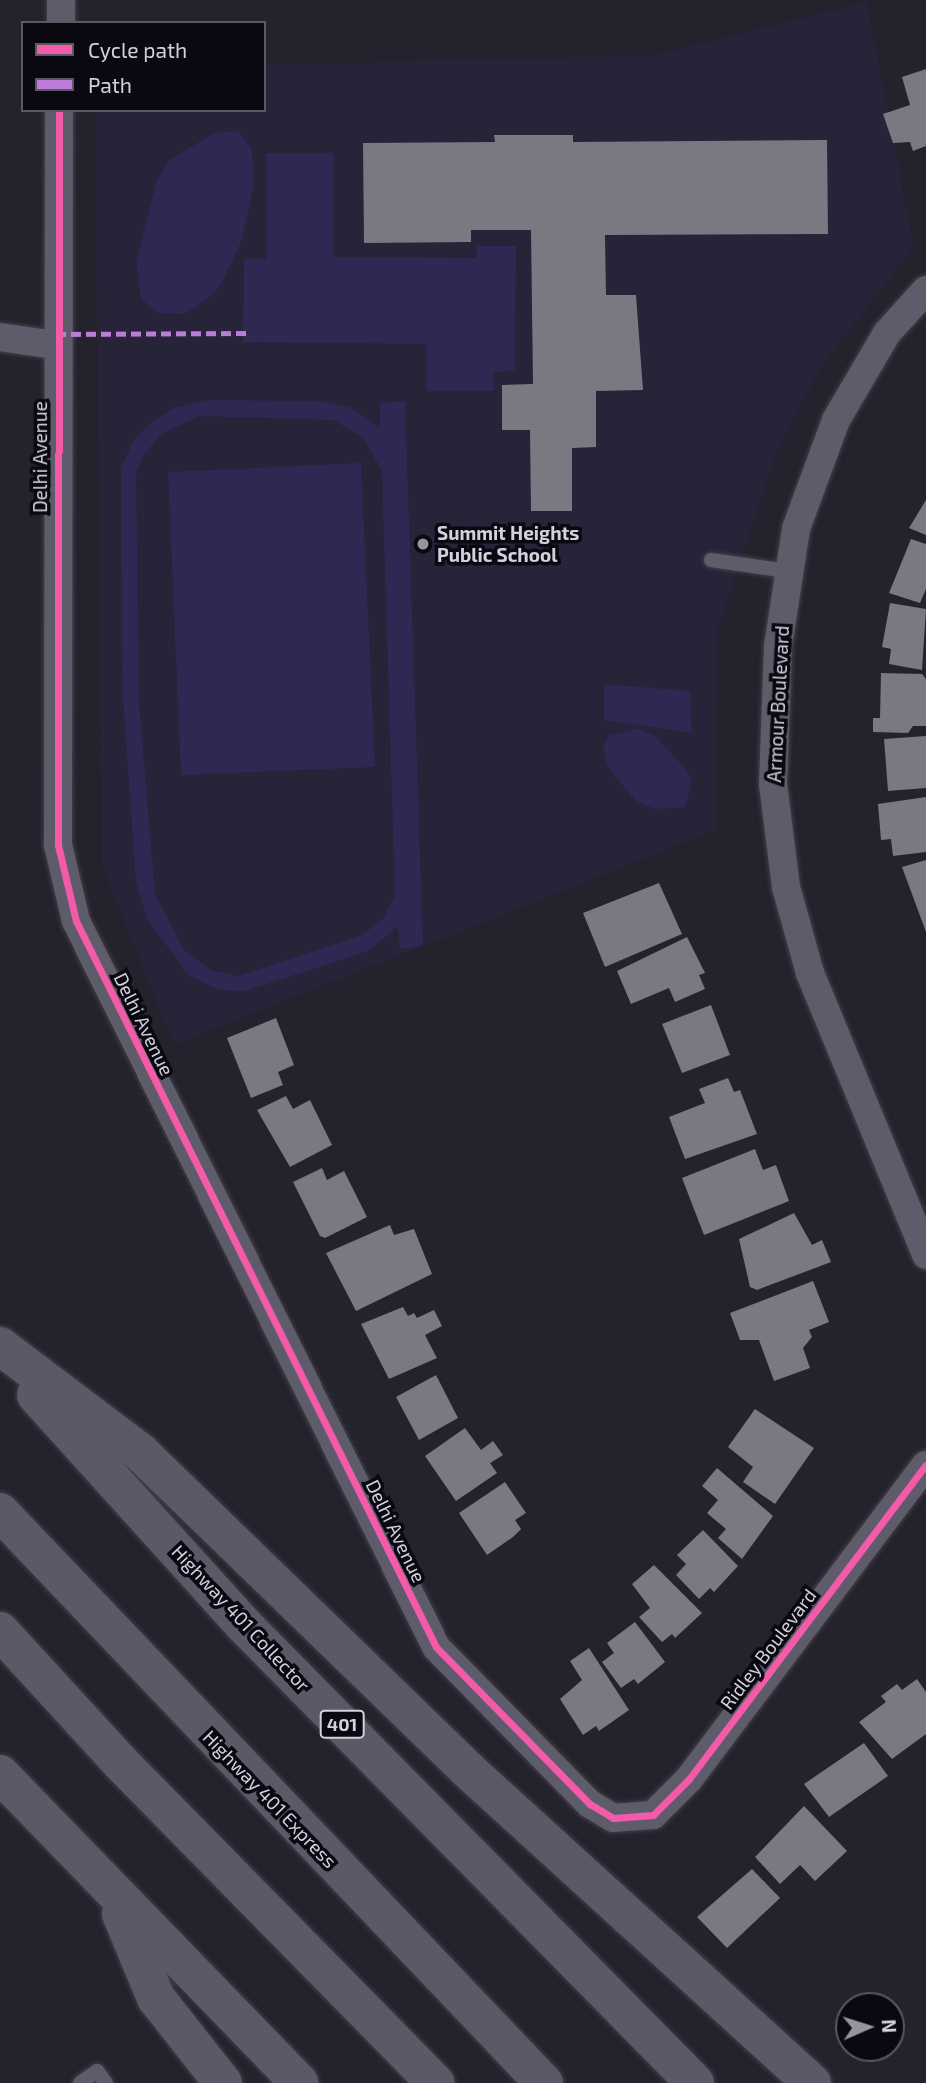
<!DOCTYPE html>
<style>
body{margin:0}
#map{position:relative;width:926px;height:2083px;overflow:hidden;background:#24222c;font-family:"Exo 2",sans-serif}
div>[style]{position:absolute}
.built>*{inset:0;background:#272339}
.green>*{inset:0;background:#302852}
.building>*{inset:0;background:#7a7982}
.roads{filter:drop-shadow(0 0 2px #413f47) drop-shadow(0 0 2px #413f47)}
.service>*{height:14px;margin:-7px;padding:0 7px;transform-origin:7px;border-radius:7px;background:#5e5c6b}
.minor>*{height:28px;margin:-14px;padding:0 14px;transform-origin:14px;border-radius:14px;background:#5e5c6b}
.motorway>*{height:38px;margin:-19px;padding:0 19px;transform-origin:19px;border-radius:19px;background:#5b5868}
.quiet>*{height:5px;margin-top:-2.5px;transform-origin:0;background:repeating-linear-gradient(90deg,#bd7bd9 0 10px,transparent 0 15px)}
.cycleway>*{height:7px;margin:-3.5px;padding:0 3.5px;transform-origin:3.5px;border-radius:3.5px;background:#f35aa7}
.dots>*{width:19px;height:19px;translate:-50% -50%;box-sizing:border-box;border:4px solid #0a0911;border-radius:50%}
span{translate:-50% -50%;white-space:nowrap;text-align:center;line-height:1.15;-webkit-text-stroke:7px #0a0911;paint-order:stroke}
.shield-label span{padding:2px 5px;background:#0a0911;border:2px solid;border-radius:5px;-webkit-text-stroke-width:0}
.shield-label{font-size:18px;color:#d2d1dd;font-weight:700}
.street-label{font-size:19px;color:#d2d1dd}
.poi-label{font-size:19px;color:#d2d1dd;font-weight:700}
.left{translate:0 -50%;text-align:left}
.legend{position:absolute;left:21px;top:21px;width:245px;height:91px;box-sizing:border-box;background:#0a0911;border:2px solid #5a5963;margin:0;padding:9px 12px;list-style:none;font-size:21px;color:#d2d1dd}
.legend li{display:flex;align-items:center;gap:14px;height:35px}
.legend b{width:35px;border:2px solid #5a5963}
.north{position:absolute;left:835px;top:1992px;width:70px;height:70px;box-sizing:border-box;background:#0a0911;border:2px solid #5a5963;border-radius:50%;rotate:87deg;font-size:19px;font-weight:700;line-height:28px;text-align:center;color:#d2d1dd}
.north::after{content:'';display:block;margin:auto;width:24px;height:32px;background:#95949f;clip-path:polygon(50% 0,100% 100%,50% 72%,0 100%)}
</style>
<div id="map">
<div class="built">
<div style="clip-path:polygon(867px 2px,914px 247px,821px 367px,776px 454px,717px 633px,716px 830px,174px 1045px,102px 866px,95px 110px,264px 110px,264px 65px,653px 55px)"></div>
</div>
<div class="green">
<div style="clip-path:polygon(238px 131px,252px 149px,254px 185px,242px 240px,219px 288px,203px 302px,184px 314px,158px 313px,141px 299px,136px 261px,157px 180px,170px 160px,214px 133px)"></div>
<div style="clip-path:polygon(266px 153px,333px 153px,333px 257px,476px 258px,477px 246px,516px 246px,515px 371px,494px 372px,494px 391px,427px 391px,426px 344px,243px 342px,244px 259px,266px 259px)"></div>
<div style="clip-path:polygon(evenodd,207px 400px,321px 401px,352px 408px,380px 429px,380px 403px,405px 401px,423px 945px,400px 949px,398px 926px,368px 951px,245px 991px,220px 990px,188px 975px,148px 920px,136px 882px,122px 683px,121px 468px,133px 441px,153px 421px,174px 408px,207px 400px,200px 416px,333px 420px,363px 437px,382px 471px,395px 895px,383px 919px,362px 935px,238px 976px,211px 970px,184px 950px,155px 894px,139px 702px,136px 474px,142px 457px,162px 433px,200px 416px)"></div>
<div style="clip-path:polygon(361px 463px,375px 767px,181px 775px,168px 472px)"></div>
<div style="clip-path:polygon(604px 684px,690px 691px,692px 733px,604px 720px)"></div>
<div style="clip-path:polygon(638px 729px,654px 735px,685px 768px,692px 781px,685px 807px,655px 809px,636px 801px,607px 766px,603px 748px,608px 736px)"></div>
</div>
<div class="building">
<div style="clip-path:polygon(926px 69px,926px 146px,913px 151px,910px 142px,893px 143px,883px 114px,910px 105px,902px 77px)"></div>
<div style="clip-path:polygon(494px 135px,573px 135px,573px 142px,827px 140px,828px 234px,605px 235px,606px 295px,636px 295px,643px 390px,596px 391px,596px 447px,572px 448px,572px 511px,531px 511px,530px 430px,502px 430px,502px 385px,533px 384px,531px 230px,471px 230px,471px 242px,364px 243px,363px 143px,495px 142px)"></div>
<div style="clip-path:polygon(926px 500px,926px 535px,909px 528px)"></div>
<div style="clip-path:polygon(911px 539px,926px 544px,926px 589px,920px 603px,889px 593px)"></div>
<div style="clip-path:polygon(890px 603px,926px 609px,922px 670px,889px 664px,891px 649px,882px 647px)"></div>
<div style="clip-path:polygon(881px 673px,922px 674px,926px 679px,926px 726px,913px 726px,908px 733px,873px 732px,873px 718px,880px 718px)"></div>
<div style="clip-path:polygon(926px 736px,926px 788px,888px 791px,884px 739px)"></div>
<div style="clip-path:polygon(926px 797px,926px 852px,893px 856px,891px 839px,881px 840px,878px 804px)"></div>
<div style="clip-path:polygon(926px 860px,926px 932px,902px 867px)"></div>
<div style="clip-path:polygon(659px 883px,682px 934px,605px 967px,583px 913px)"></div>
<div style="clip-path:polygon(687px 937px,705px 973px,699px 975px,705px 989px,675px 1002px,669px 988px,631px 1004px,617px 971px)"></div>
<div style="clip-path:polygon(711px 1005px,730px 1055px,682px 1073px,662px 1024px)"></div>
<div style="clip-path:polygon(276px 1018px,294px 1065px,278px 1072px,283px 1085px,251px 1098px,227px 1038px)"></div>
<div style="clip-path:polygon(728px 1078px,734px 1092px,740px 1090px,757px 1134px,685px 1159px,669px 1117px,705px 1103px,699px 1089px)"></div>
<div style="clip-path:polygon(286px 1096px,293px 1109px,310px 1100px,332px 1145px,290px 1167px,257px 1110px)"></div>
<div style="clip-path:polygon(755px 1149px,763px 1170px,776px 1165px,789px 1201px,704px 1235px,682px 1178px)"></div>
<div style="clip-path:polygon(322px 1168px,327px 1180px,344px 1171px,367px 1217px,325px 1238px,320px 1236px,293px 1182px)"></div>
<div style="clip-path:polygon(794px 1213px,812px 1245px,822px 1240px,831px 1262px,757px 1290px,750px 1287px,739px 1239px)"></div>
<div style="clip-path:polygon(390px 1225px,394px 1235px,414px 1229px,432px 1274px,356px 1311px,326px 1253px)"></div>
<div style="clip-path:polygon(813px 1281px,829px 1322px,809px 1330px,812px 1337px,803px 1348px,810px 1368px,774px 1381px,759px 1340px,740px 1340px,730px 1313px)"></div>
<div style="clip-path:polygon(403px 1307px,408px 1316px,414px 1313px,417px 1318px,434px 1310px,442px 1326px,425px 1335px,437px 1358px,389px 1379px,361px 1324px)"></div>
<div style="clip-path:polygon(436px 1375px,458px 1418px,419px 1440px,396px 1397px)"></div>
<div style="clip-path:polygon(755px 1409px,814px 1448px,775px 1504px,743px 1482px,753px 1467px,728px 1447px)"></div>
<div style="clip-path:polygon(465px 1428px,481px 1450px,493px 1441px,503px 1455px,490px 1463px,497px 1473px,456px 1501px,425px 1456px)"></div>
<div style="clip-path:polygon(717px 1468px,773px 1516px,742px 1559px,718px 1538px,726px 1529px,707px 1513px,718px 1500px,702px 1486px)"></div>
<div style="clip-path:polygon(505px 1482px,526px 1513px,515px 1520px,521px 1529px,513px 1537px,487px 1555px,459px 1513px)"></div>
<div style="clip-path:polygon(703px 1530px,738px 1566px,714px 1592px,710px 1588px,699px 1599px,676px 1575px,686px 1564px,677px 1555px)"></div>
<div style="clip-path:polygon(654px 1565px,702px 1613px,675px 1638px,672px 1634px,662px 1642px,639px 1617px,650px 1608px,632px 1584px)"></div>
<div style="clip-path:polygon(635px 1622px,665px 1662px,638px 1684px,634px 1679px,621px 1688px,602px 1662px,614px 1653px,607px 1643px)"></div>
<div style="clip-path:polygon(589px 1648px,629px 1710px,599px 1731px,596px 1726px,583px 1735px,560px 1699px,582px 1680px,570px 1661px)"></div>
<div style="clip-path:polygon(917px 1679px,926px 1692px,926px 1734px,892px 1759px,859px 1722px,886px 1702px,881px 1696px,897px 1684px,902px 1690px)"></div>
<div style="clip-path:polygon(864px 1743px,888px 1776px,829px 1817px,804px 1784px)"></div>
<div style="clip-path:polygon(804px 1806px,847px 1851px,815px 1881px,800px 1865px,780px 1884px,755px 1857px)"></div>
<div style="clip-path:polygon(752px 1869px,780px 1898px,727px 1948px,697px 1917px)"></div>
</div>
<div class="roads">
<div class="service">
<div style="left:711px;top:560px;width:77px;rotate:8.2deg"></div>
<div style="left:80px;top:2083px;width:21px;rotate:-35deg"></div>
<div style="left:97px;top:2071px;width:15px;rotate:53deg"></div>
</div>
<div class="minor">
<div style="left:61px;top:23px;width:23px;rotate:-90deg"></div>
<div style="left:59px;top:110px;width:735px;rotate:90.08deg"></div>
<div style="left:58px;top:845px;width:78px;rotate:76.7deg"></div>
<div style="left:76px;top:921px;width:810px;rotate:63.62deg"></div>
<div style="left:436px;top:1647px;width:220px;rotate:45.6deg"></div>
<div style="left:590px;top:1804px;width:27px;rotate:31deg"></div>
<div style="left:613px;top:1818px;width:40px;rotate:-4.3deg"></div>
<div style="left:653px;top:1815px;width:51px;rotate:-45deg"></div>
<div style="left:689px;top:1779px;width:393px;rotate:-53deg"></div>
<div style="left:926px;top:290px;width:58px;rotate:132.2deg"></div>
<div style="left:887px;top:333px;width:101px;rotate:120.4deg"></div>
<div style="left:836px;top:420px;width:116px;rotate:110.2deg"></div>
<div style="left:796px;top:529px;width:119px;rotate:98.7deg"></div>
<div style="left:778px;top:647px;width:137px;rotate:92.1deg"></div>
<div style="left:773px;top:784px;width:104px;rotate:82.8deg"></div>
<div style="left:786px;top:887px;width:89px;rotate:74.4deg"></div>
<div style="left:810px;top:973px;width:305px;rotate:67.6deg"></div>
<div style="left:0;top:337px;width:56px;rotate:8.3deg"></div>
</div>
<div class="motorway">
<div style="left:0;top:1346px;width:176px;rotate:37.1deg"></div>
<div style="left:140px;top:1452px;width:457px;rotate:44.1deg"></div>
<div style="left:468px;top:1770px;width:465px;rotate:42.3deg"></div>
<div style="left:36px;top:1395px;width:309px;rotate:47.9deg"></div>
<div style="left:243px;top:1624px;width:644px;rotate:45.44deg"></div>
<div style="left:0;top:1512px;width:789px;rotate:46.39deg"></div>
<div style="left:0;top:1631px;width:178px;rotate:47.5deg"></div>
<div style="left:120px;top:1762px;width:450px;rotate:45.5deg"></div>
<div style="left:0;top:1774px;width:430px;rotate:45.9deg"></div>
<div style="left:121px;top:1914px;width:91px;rotate:67.4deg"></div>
<div style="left:156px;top:1998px;width:108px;rotate:51.8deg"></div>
</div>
</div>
<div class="quiet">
<div style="left:56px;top:334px;width:195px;rotate:-0.3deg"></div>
</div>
<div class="cycleway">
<div style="left:59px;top:110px;width:735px;rotate:90.08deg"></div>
<div style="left:58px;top:845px;width:78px;rotate:76.7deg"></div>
<div style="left:76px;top:921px;width:810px;rotate:63.62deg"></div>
<div style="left:436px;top:1647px;width:220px;rotate:45.6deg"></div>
<div style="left:590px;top:1804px;width:27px;rotate:31deg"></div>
<div style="left:613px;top:1818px;width:40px;rotate:-4.3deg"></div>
<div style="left:653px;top:1815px;width:51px;rotate:-45deg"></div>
<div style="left:689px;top:1779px;width:393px;rotate:-53deg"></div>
</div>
<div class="dots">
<div style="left:423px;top:544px;background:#95949f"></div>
</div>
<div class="shield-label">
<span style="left:342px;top:1724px">401</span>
</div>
<div class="street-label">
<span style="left:40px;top:457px;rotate:-90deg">Delhi Avenue</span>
<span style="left:778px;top:704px;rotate:-87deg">Armour Boulevard</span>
<span style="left:144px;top:1024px;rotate:64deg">Delhi Avenue</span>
<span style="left:396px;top:1531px;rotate:64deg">Delhi Avenue</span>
<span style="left:241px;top:1618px;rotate:47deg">Highway 401 Collector</span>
<span style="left:768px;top:1649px;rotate:-53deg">Ridley Boulevard</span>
<span style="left:270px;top:1799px;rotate:46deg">Highway 401 Express</span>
</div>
<div class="poi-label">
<span class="left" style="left:437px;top:544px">Summit Heights<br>Public School</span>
</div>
<ul class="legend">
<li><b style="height:9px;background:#f35aa7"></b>Cycle path</li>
<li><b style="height:9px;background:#bd7bd9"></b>Path</li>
</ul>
<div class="north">N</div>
</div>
